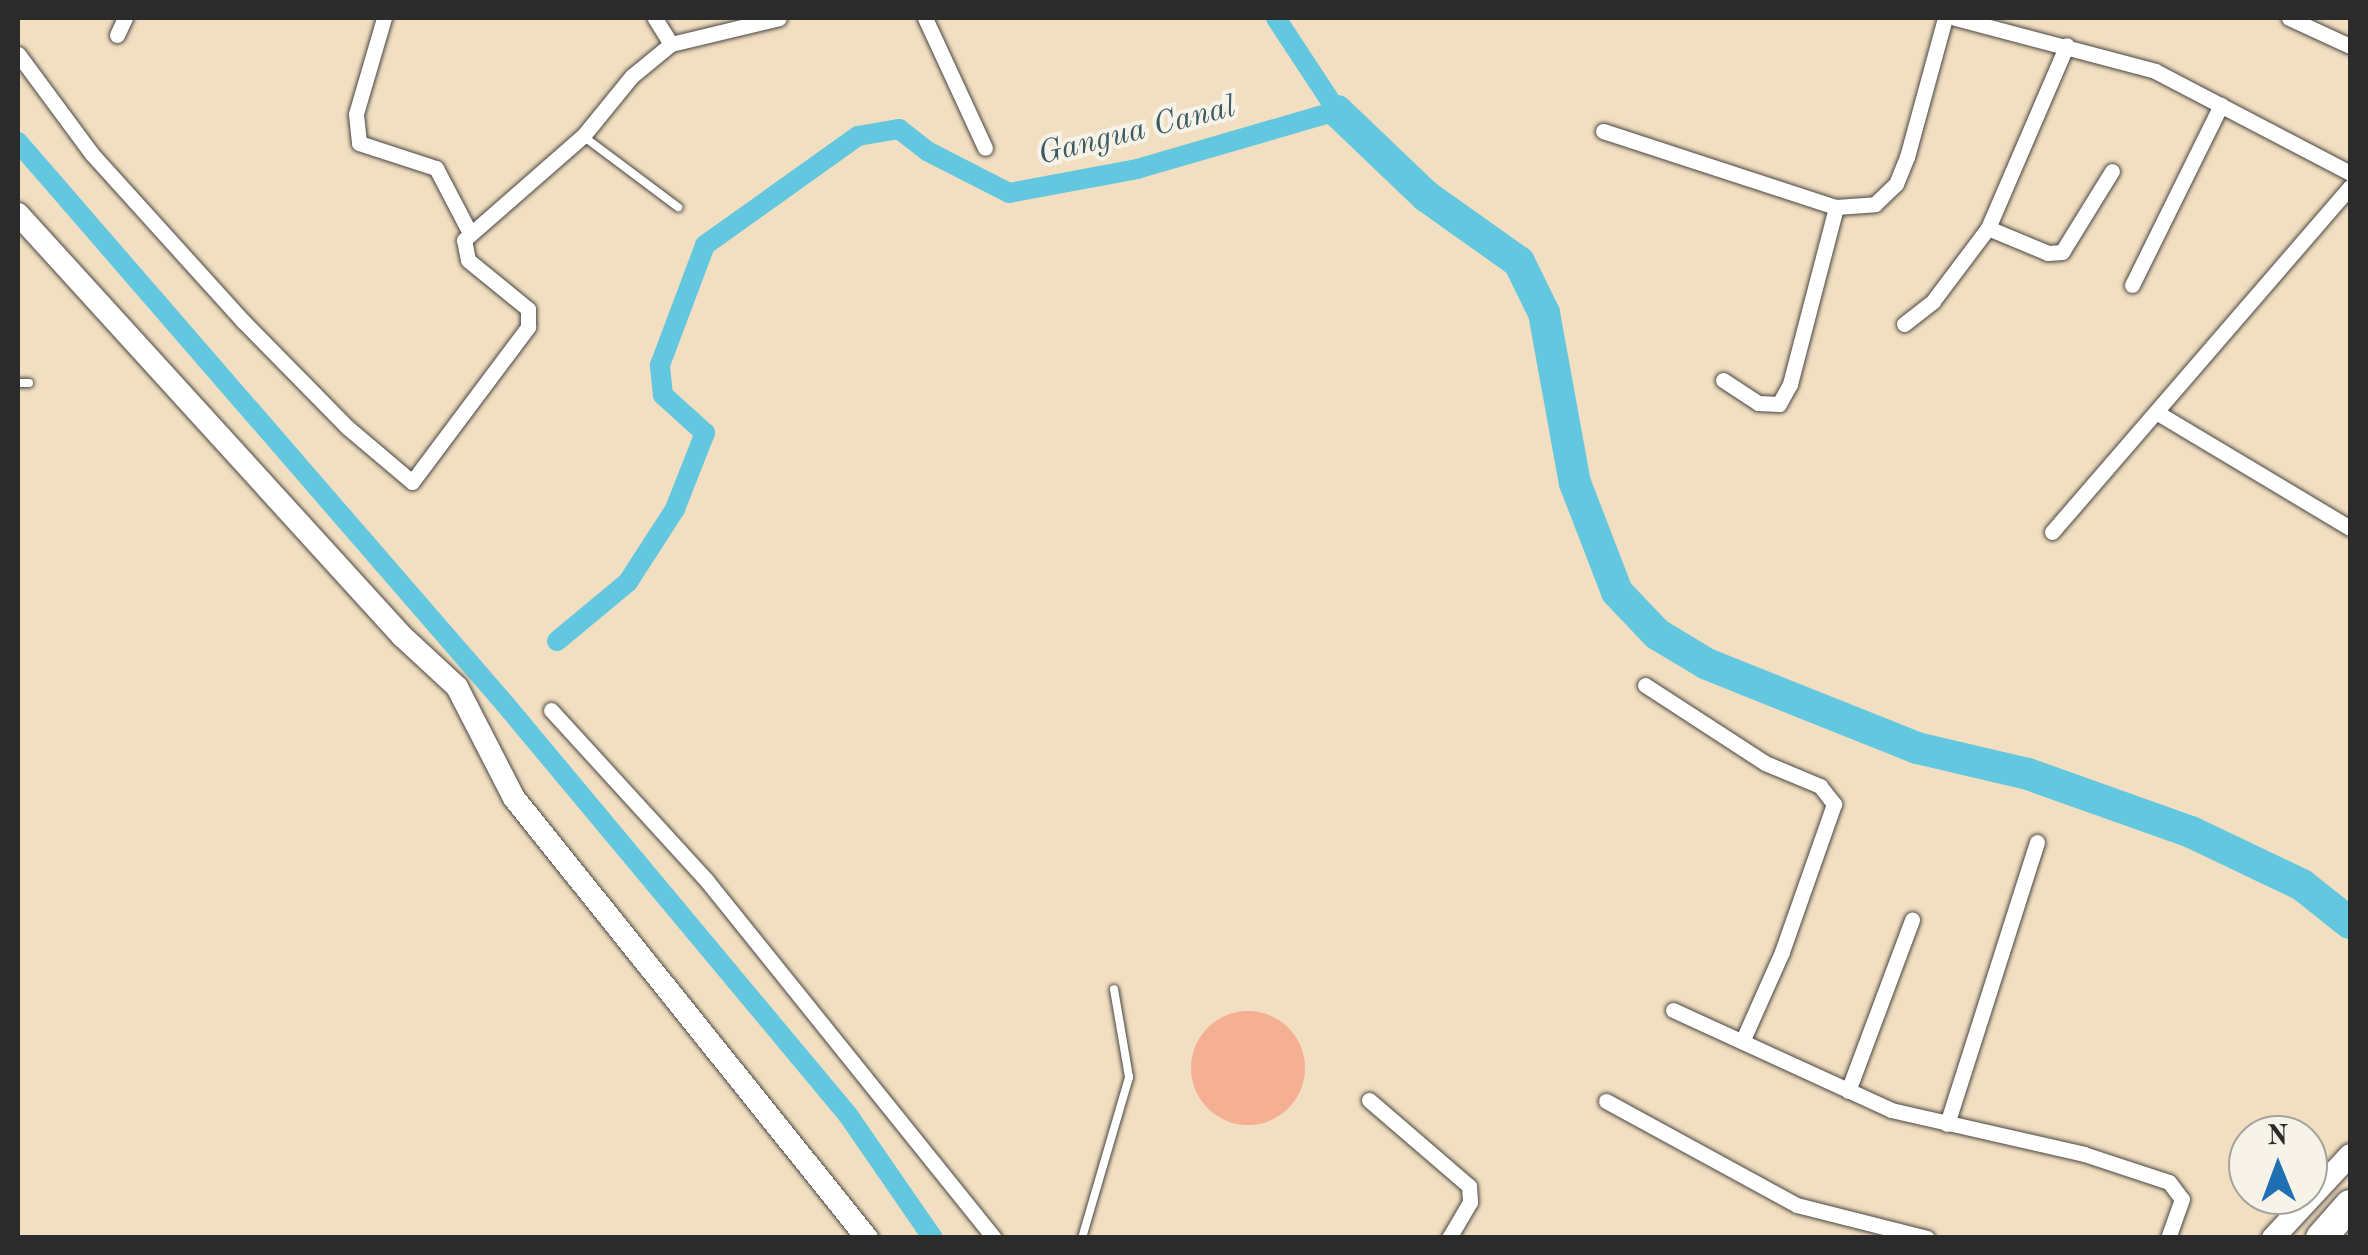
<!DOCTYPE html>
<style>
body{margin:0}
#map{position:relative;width:2368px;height:1255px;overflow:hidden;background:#f2dfc1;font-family:"Old Standard TT",serif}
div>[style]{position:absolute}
.canal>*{height:20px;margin:-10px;padding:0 10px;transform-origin:10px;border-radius:10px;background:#63c7e0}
.river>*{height:32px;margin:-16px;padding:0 16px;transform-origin:16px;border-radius:16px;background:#63c7e0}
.building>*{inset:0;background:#f5af93}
.round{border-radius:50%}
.roads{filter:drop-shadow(0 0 2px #494642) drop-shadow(0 0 2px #494642)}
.lane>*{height:8px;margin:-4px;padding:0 4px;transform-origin:4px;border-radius:4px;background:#fff}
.street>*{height:15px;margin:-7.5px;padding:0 7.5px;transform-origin:7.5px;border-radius:7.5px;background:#fff}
.secondary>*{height:22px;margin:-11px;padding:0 11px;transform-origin:11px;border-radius:11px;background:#fff}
.highway>*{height:30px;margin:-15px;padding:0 15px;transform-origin:15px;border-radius:15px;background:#fff}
span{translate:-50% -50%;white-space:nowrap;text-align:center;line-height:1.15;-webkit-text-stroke:8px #f7f3e8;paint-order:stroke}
.water-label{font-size:32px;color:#3c5a61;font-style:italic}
.frame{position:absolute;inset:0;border:20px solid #2b2b2b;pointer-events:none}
.north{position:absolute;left:2228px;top:1115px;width:100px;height:100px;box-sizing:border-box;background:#f7f3e8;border:2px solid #a5a39c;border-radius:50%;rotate:359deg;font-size:28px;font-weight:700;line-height:40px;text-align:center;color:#2b2b2b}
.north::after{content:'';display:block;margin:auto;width:35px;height:45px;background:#1f6fb2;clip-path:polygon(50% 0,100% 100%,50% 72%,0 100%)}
</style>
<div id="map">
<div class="canal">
<div style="left:18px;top:142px;width:744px;rotate:49.09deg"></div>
<div style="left:505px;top:704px;width:535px;rotate:50.15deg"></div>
<div style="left:848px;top:1115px;width:150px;rotate:55.4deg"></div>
<div style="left:557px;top:641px;width:92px;rotate:-39.7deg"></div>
<div style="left:628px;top:582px;width:87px;rotate:-57.2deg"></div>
<div style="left:675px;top:509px;width:82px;rotate:-68.5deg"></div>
<div style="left:705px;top:433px;width:57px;rotate:-137.9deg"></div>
<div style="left:663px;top:395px;width:30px;rotate:-96deg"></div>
<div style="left:660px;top:365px;width:128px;rotate:-69.4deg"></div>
<div style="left:705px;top:245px;width:188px;rotate:-35.5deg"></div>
<div style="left:858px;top:136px;width:42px;rotate:-9.7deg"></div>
<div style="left:899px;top:129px;width:36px;rotate:38deg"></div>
<div style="left:927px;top:151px;width:92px;rotate:27.1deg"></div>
<div style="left:1009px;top:193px;width:130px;rotate:-10.6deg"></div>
<div style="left:1137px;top:169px;width:208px;rotate:-16.2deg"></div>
<div style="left:1337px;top:111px;width:111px;rotate:-123.3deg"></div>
</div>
<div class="river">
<div style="left:1337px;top:111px;width:123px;rotate:43.7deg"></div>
<div style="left:1426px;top:196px;width:114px;rotate:35.4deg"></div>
<div style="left:1519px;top:262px;width:57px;rotate:63.9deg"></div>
<div style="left:1544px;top:313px;width:173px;rotate:79.7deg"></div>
<div style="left:1575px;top:483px;width:117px;rotate:68.9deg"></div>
<div style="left:1617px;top:592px;width:58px;rotate:46.4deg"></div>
<div style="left:1657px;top:634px;width:58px;rotate:31deg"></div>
<div style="left:1707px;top:664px;width:226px;rotate:21.8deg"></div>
<div style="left:1917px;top:748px;width:114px;rotate:13.2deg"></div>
<div style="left:2028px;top:774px;width:173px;rotate:19.6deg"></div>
<div style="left:2191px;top:832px;width:123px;rotate:25.5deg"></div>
<div style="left:2302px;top:885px;width:61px;rotate:38.4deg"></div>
</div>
<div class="building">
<div class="round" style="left:1191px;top:1011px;width:114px;height:114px"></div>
</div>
<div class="roads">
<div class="lane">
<div style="left:583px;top:136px;width:119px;rotate:36.8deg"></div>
<div style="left:18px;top:383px;width:11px"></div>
<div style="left:1082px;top:1238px;width:168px;rotate:-73.7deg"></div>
<div style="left:1129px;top:1077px;width:89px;rotate:-99.7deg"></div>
</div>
<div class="street">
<div style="left:384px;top:18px;width:100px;rotate:106.3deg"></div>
<div style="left:356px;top:114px;width:29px;rotate:84deg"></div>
<div style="left:359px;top:143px;width:81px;rotate:18deg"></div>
<div style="left:436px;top:168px;width:71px;rotate:62.4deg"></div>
<div style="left:925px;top:18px;width:143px;rotate:65.2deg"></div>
<div style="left:1955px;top:18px;width:207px;rotate:14.8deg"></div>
<div style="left:2155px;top:71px;width:220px;rotate:27.6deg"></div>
<div style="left:2289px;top:18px;width:67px;rotate:24.7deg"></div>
<div style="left:117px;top:35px;width:19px;rotate:-65deg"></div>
<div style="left:671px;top:44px;width:111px;rotate:-13.5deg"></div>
<div style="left:18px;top:54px;width:124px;rotate:53.5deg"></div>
<div style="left:92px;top:154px;width:225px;rotate:47.9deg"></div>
<div style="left:243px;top:321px;width:148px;rotate:45.5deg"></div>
<div style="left:347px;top:427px;width:85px;rotate:40.2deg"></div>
<div style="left:412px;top:482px;width:194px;rotate:-53.2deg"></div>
<div style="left:528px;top:327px;width:18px;rotate:-90deg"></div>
<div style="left:528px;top:309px;width:77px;rotate:-140.8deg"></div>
<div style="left:468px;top:260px;width:20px;rotate:-101deg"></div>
<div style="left:464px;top:240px;width:158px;rotate:-41.2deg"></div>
<div style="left:583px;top:136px;width:77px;rotate:-50.8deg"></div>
<div style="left:632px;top:76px;width:50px;rotate:-39.4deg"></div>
<div style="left:671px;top:44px;width:31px;rotate:-122deg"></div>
<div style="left:1603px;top:131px;width:245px;rotate:18.1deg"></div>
<div style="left:1836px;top:207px;width:39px;rotate:-4deg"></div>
<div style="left:1875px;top:204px;width:29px;rotate:-44deg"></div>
<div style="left:1896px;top:184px;width:29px;rotate:-68deg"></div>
<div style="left:1907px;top:157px;width:144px;rotate:-74.7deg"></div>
<div style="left:1988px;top:228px;width:65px;rotate:22.6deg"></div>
<div style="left:2048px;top:253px;width:14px;rotate:-4deg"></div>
<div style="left:2062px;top:252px;width:95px;rotate:-58.3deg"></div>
<div style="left:2132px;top:285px;width:201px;rotate:-63.7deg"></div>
<div style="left:1904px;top:324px;width:37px;rotate:-38deg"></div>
<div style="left:1933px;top:301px;width:91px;rotate:-53deg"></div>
<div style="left:1988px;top:228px;width:199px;rotate:-66.7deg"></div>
<div style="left:1723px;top:380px;width:42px;rotate:33.3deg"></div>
<div style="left:1758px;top:403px;width:21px;rotate:3deg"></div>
<div style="left:1779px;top:404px;width:23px;rotate:-61deg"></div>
<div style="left:1790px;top:384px;width:183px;rotate:-75.4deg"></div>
<div style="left:2156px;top:412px;width:226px;rotate:30.9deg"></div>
<div style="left:2052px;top:532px;width:456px;rotate:-49.2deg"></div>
<div style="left:1645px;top:685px;width:143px;rotate:33deg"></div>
<div style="left:1765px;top:763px;width:60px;rotate:22.7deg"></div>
<div style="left:1820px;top:786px;width:23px;rotate:52deg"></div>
<div style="left:1834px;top:804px;width:157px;rotate:109.4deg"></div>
<div style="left:1782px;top:952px;width:98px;rotate:114deg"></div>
<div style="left:551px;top:710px;width:231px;rotate:47.6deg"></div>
<div style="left:707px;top:881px;width:458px;rotate:51.2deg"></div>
<div style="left:1673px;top:1010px;width:240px;rotate:24.6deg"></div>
<div style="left:1891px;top:1110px;width:198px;rotate:12.8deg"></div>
<div style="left:2084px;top:1154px;width:89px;rotate:18.2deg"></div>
<div style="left:2169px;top:1182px;width:21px;rotate:53deg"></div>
<div style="left:2182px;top:1199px;width:41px;rotate:109.7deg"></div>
<div style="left:1848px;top:1091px;width:183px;rotate:-69.5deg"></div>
<div style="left:1369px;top:1100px;width:132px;rotate:40.7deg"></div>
<div style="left:1469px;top:1186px;width:16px;rotate:86deg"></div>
<div style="left:1470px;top:1202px;width:42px;rotate:120.3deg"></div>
<div style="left:1606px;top:1101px;width:217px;rotate:28.6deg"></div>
<div style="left:1797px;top:1205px;width:134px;rotate:14.2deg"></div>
<div style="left:1947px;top:1124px;width:296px;rotate:-72.3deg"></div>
</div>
<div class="secondary">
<div style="left:18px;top:214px;width:571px;rotate:47.7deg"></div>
<div style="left:402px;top:636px;width:75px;rotate:42.8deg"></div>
<div style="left:457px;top:687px;width:125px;rotate:62.8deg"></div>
<div style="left:514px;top:798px;width:564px;rotate:51.26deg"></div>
<div style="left:2273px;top:1238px;width:113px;rotate:-47.1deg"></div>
</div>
<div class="highway">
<div style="left:2321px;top:1238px;width:44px;rotate:-48.7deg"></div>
</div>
</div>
<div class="water-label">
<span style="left:1137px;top:132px;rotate:-14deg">Gangua Canal</span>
</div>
<div class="frame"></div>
<div class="north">N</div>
</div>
